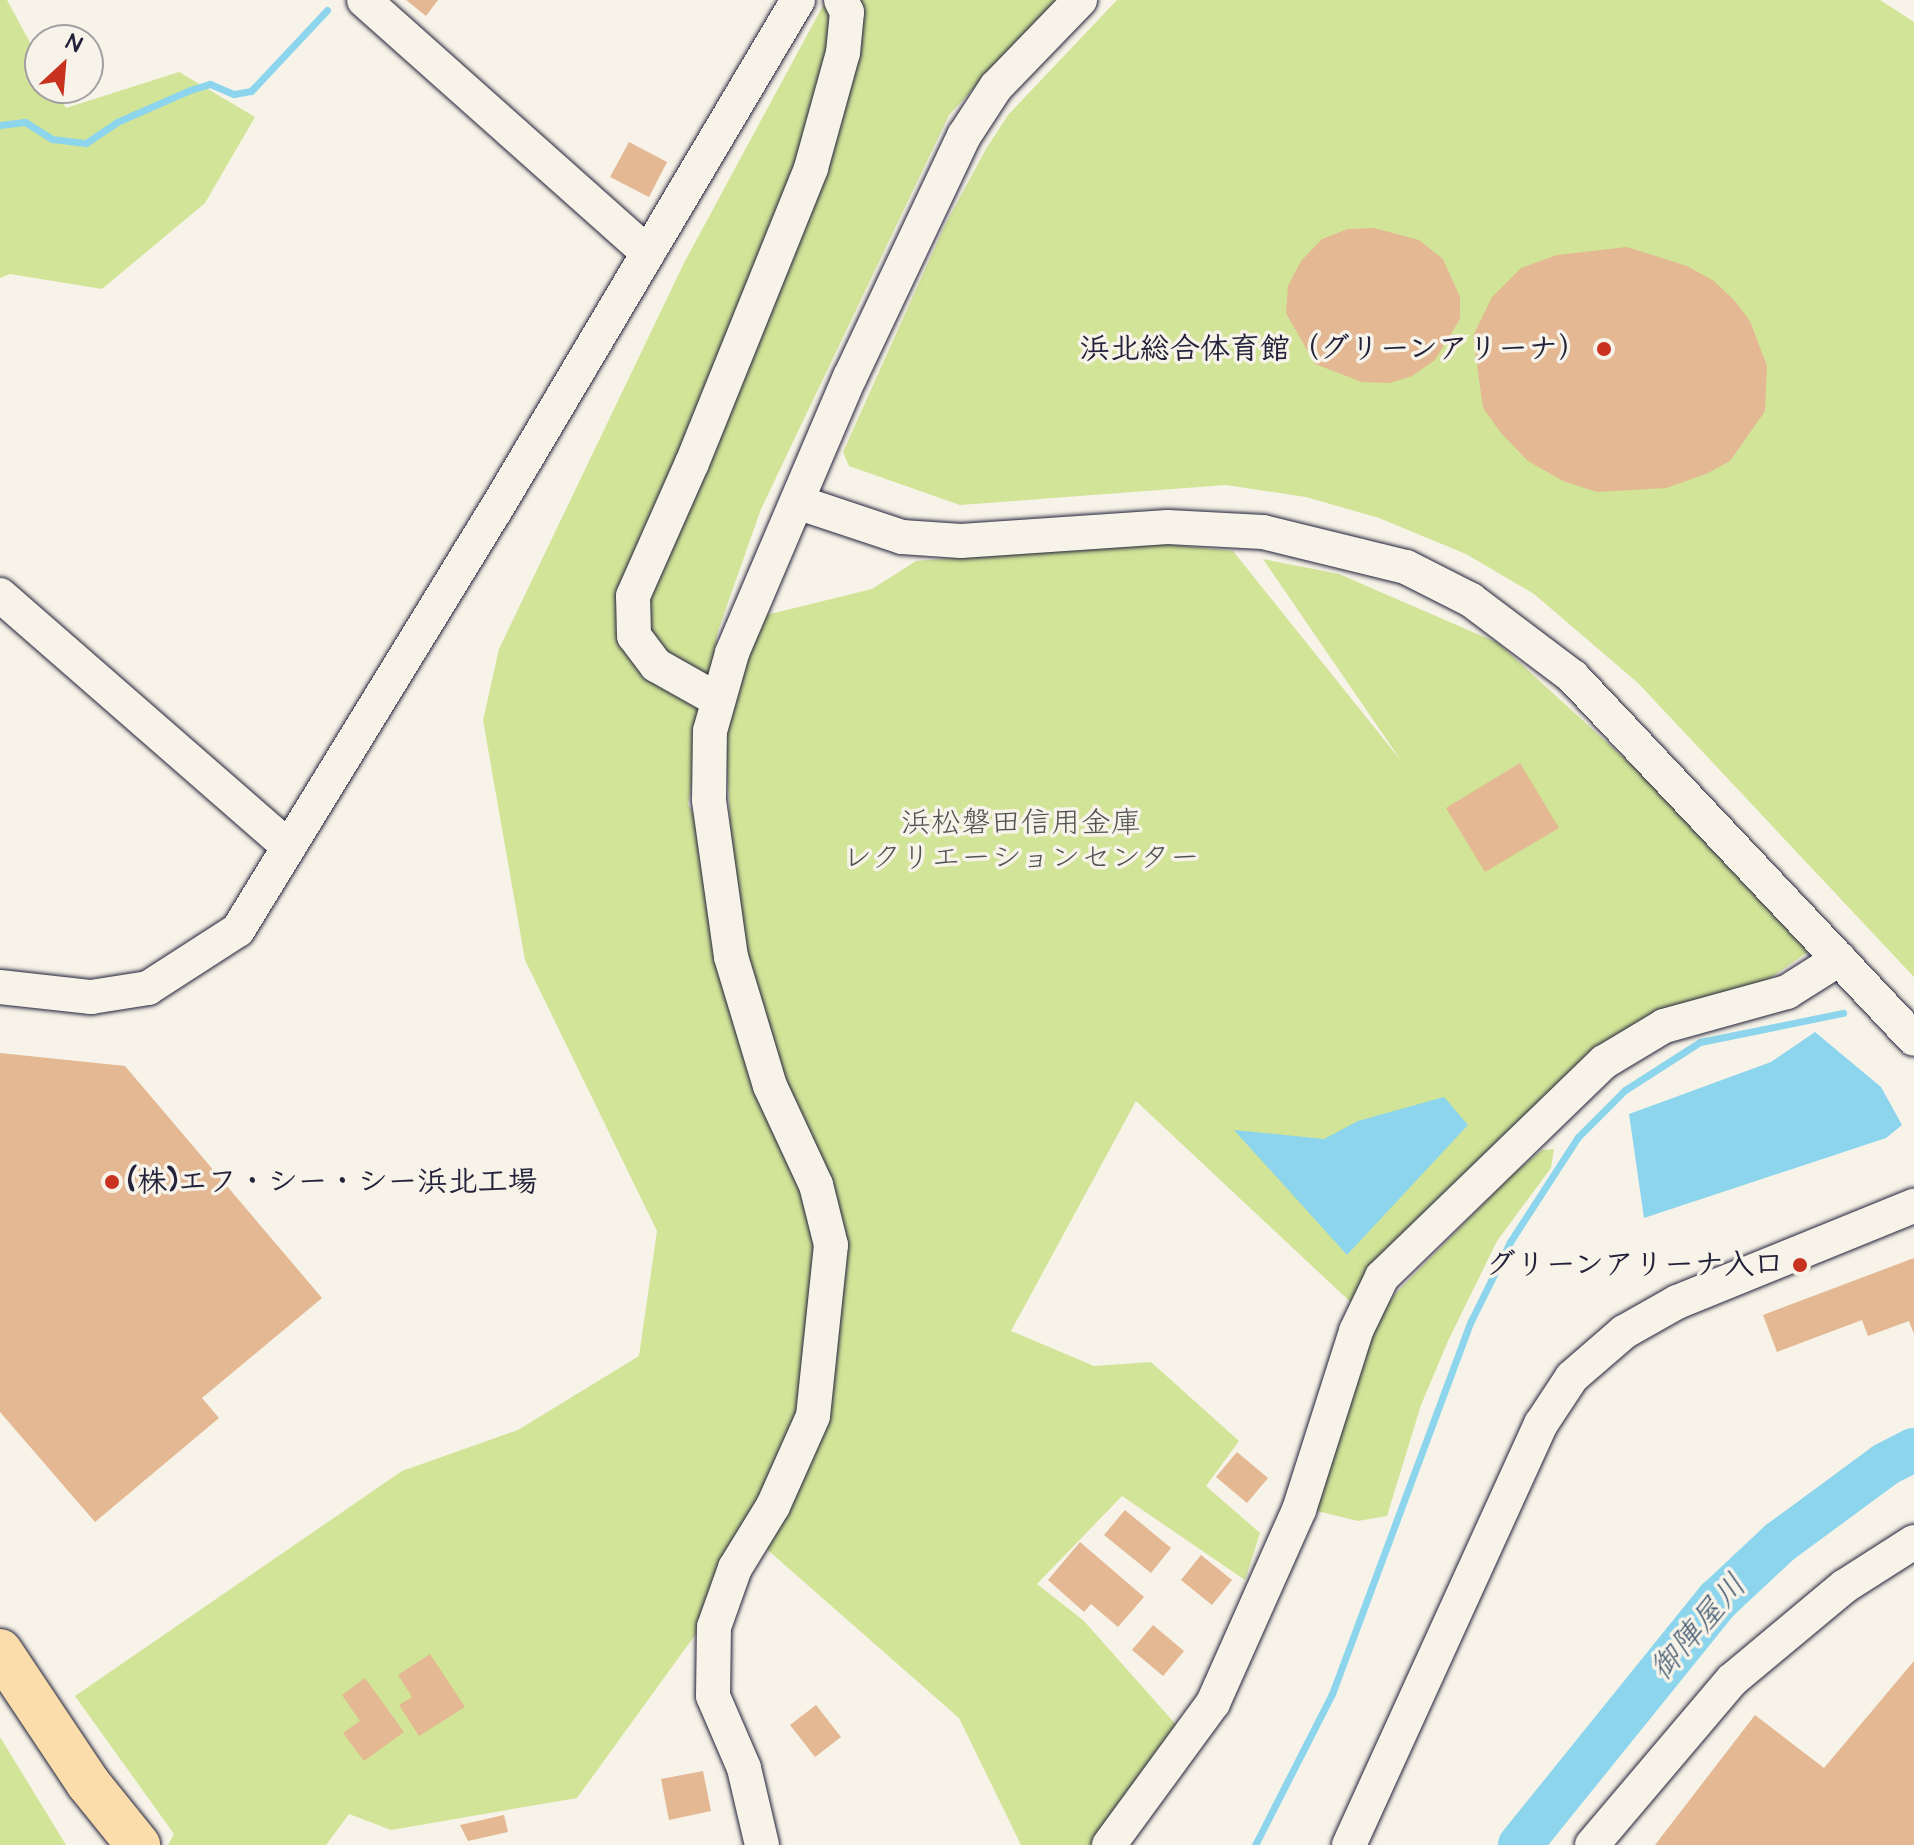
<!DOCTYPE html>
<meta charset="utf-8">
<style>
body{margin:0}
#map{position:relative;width:1914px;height:1845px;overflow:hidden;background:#f7f3e8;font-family:"Architects Daughter","Klee One",sans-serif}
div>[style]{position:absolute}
.green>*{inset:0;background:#d2e498}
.water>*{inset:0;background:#8cd5ed}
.stream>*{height:7px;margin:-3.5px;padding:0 3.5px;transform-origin:3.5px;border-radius:3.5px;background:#8cd5ed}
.river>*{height:44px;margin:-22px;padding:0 22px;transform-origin:22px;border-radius:22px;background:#8cd5ed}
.building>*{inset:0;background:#e3b893}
.roads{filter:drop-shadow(0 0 2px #22223b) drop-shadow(0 0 2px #22223b)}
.minor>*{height:34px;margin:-17px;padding:0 17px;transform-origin:17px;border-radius:17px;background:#f7f3e8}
.major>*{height:44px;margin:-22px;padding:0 22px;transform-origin:22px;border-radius:22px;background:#faddab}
.dots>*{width:22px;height:22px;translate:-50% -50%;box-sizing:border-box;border:4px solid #f7f3e8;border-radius:50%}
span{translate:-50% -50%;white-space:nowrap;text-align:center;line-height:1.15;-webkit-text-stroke:7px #f7f3e8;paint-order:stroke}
.poi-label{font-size:30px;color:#22223b;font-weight:700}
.right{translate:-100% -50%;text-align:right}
.left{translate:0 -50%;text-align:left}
.park-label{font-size:30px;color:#4e5252}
.water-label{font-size:32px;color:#425870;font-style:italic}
.north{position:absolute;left:24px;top:24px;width:80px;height:80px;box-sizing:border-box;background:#f7f3e8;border:2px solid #a29fa3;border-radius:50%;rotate:26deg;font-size:22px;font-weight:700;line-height:32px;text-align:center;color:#22223b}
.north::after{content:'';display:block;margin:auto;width:28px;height:36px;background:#c8321e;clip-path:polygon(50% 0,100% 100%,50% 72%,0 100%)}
</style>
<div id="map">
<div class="green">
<div style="clip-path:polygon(0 0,7px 0,40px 61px,40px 88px,55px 88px,66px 108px,179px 72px,255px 117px,205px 203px,102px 289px,10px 274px,0 278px)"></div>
<div style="clip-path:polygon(826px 0,1056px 0,949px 115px,761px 509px,718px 631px,688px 805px,733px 870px,725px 732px,737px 665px,762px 616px,872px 589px,916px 561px,1157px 543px,1233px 551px,1402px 762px,1263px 559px,1339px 574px,1498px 643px,1658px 789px,1808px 952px,1754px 989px,1667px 1007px,1599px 1052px,1359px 1310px,1136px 1101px,1011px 1331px,1094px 1366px,1151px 1362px,1239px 1441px,1206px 1486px,1260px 1533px,1245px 1580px,1122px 1496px,1037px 1584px,1084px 1621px,1179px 1728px,1092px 1845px,1021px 1845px,959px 1718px,761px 1544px,577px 1798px,391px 1830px,349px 1814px,326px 1845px,168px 1845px,174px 1834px,75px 1696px,402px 1471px,518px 1430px,639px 1356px,657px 1231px,525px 960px,483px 720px,499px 649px,684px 263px)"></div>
<div style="clip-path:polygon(1117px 0,1880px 0,1914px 22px,1914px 977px,1638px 683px,1534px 594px,1466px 554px,1379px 518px,1306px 497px,1226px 485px,960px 505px,849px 466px,843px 452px,945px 225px,986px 149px,1008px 115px)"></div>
<div style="clip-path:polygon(1554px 1149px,1551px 1168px,1497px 1241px,1448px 1341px,1421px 1405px,1387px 1516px,1358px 1521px,1313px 1510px,1369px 1338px,1394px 1295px,1512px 1175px,1542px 1150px)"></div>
<div style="clip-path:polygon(0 1737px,66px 1845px,0 1845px)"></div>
</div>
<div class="water">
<div style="clip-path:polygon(1815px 1032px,1881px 1087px,1902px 1125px,1886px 1138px,1644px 1218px,1629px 1114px,1771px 1062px)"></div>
<div style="clip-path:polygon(1444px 1097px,1468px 1125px,1347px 1255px,1234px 1130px,1324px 1139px,1358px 1121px)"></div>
</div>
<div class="stream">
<div style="left:0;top:125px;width:25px;rotate:-7deg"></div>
<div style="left:25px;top:122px;width:32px;rotate:32deg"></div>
<div style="left:52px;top:139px;width:34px;rotate:7deg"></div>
<div style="left:86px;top:143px;width:37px;rotate:-34deg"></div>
<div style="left:117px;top:122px;width:80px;rotate:-23.7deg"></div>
<div style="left:190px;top:90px;width:21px;rotate:-17deg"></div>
<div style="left:210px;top:84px;width:26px;rotate:23deg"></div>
<div style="left:234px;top:94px;width:17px;rotate:-10deg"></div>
<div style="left:251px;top:91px;width:111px;rotate:-46.8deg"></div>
<div style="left:1255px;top:1845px;width:169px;rotate:-63deg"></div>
<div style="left:1332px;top:1694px;width:398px;rotate:-69.6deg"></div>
<div style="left:1471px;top:1321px;width:88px;rotate:-63.7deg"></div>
<div style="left:1510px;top:1242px;width:125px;rotate:-57.1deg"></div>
<div style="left:1578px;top:1137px;width:66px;rotate:-45deg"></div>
<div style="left:1625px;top:1090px;width:89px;rotate:-32.6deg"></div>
<div style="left:1700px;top:1042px;width:146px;rotate:-11.5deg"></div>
</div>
<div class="river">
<div style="left:1520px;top:1845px;width:315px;rotate:-51.1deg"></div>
<div style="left:1718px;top:1600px;width:85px;rotate:-43.1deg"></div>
<div style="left:1780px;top:1542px;width:132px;rotate:-36.3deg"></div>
<div style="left:1886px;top:1464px;width:31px;rotate:-27deg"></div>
</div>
<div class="building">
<div style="clip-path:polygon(406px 0,438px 0,426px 16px)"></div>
<div style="clip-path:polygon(629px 142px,667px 162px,649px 197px,610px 177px)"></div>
<div style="clip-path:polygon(1374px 228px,1419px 240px,1443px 259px,1460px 297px,1460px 319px,1435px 360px,1412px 376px,1390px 383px,1362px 382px,1315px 364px,1286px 313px,1288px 286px,1301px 261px,1322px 239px,1348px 229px)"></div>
<div style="clip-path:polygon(1627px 247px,1687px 266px,1714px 281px,1735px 301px,1750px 321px,1767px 366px,1765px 411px,1730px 461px,1706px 474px,1666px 488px,1597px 492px,1563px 481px,1528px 461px,1501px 433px,1483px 408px,1473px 336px,1492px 297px,1521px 268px,1557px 255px)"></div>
<div style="clip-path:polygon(1520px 763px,1559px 828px,1485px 872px,1446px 808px)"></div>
<div style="clip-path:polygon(0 1053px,125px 1066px,322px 1298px,202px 1398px,219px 1418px,95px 1522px,0 1412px)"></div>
<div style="clip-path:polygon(1914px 1258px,1914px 1334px,1909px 1321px,1868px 1336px,1862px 1320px,1777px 1352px,1763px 1315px)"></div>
<div style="clip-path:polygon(1237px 1452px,1268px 1478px,1247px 1503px,1216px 1477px)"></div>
<div style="clip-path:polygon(1125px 1510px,1171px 1548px,1151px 1573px,1104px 1535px)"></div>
<div style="clip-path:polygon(1080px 1542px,1144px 1597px,1118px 1627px,1091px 1604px,1084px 1612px,1048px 1580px)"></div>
<div style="clip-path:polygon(1201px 1555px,1232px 1580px,1212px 1605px,1181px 1580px)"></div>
<div style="clip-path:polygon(1153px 1625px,1184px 1651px,1163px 1676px,1132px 1650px)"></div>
<div style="clip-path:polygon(430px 1654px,465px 1707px,419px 1736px,399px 1705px,412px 1697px,398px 1675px)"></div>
<div style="clip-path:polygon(1914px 1661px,1914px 1845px,1655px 1845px,1755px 1715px,1824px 1768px)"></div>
<div style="clip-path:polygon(365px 1678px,404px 1732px,364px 1761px,343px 1733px,360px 1721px,342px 1695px)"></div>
<div style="clip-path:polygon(816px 1705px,841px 1737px,815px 1757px,790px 1725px)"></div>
<div style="clip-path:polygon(703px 1771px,711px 1811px,669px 1820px,661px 1779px)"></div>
<div style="clip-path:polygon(504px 1815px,508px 1832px,468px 1841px,460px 1825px)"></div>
</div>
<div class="roads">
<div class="minor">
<div style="left:364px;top:0;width:380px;rotate:41.7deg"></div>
<div style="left:797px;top:502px;width:111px;rotate:18.4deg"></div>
<div style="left:902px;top:537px;width:59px;rotate:3.9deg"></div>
<div style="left:961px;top:541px;width:207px;rotate:-3.9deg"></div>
<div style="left:1168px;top:527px;width:95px;rotate:3deg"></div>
<div style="left:1263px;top:532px;width:147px;rotate:13.8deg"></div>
<div style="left:1406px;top:567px;width:73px;rotate:26.9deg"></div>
<div style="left:1471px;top:600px;width:128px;rotate:37deg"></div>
<div style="left:1573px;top:677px;width:497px;rotate:46.7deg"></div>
<div style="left:0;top:595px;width:383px;rotate:41.1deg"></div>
<div style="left:718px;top:700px;width:71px;rotate:-150.6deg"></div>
<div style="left:656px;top:665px;width:36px;rotate:-127deg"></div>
<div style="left:634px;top:636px;width:40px;rotate:-91.4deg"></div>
<div style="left:633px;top:596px;width:145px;rotate:-66.1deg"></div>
<div style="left:692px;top:463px;width:318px;rotate:-68deg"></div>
<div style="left:811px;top:168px;width:119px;rotate:-74.5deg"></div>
<div style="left:843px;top:53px;width:41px;rotate:-84.4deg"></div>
<div style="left:847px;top:12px;width:13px;rotate:-117deg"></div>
<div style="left:0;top:987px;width:92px;rotate:6.3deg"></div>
<div style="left:91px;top:997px;width:58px;rotate:-9deg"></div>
<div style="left:148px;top:988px;width:107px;rotate:-32.8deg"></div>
<div style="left:238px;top:930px;width:492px;rotate:-58.5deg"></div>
<div style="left:495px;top:511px;width:594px;rotate:-59.33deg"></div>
<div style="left:762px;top:1845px;width:79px;rotate:-103.2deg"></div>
<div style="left:744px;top:1768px;width:78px;rotate:-113.3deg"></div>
<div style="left:713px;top:1696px;width:69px;rotate:-89.2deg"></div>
<div style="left:714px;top:1627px;width:63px;rotate:-70.4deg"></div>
<div style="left:735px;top:1568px;width:73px;rotate:-58.5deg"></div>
<div style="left:773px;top:1506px;width:98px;rotate:-66deg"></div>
<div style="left:813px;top:1416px;width:172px;rotate:-84deg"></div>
<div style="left:831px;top:1245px;width:62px;rotate:-104deg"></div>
<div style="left:816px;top:1185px;width:109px;rotate:-114.9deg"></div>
<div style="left:770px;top:1086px;width:135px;rotate:-106.8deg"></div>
<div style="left:731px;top:957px;width:159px;rotate:-98deg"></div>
<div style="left:709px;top:800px;width:69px;rotate:-89.2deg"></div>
<div style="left:710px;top:731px;width:81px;rotate:-74.2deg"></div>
<div style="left:732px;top:653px;width:300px;rotate:-66.9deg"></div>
<div style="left:850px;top:377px;width:267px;rotate:-64.7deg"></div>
<div style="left:964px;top:136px;width:59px;rotate:-56.9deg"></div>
<div style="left:996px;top:87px;width:121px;rotate:-46deg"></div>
<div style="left:1109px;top:1845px;width:176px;rotate:-53.8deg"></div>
<div style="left:1213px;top:1703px;width:211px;rotate:-66deg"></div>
<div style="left:1299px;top:1510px;width:188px;rotate:-72.3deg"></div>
<div style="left:1356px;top:1331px;width:60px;rotate:-64.3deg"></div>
<div style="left:1382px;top:1277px;width:309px;rotate:-44.1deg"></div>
<div style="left:1604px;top:1062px;width:70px;rotate:-31deg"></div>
<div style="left:1664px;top:1026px;width:128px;rotate:-15.5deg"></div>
<div style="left:1787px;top:992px;width:62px;rotate:-32.4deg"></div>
<div style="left:1349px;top:1845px;width:463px;rotate:-65.5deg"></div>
<div style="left:1541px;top:1424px;width:56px;rotate:-56.6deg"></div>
<div style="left:1572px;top:1377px;width:69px;rotate:-40.9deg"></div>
<div style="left:1624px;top:1332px;width:61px;rotate:-29.5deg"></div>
<div style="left:1677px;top:1302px;width:256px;rotate:-22.1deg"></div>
<div style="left:1592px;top:1845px;width:216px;rotate:-49.7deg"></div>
<div style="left:1732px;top:1680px;width:147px;rotate:-39.8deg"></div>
<div style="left:1845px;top:1586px;width:82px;rotate:-32.5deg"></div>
</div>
<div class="major">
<div style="left:0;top:1651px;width:159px;rotate:56.3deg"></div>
<div style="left:88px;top:1783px;width:80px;rotate:51.1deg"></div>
</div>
</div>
<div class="dots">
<div style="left:1604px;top:349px;background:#c8321e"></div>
<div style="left:112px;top:1182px;background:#c8321e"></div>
<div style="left:1800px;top:1265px;background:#c8321e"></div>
</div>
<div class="poi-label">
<span class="right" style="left:1588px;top:349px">浜北総合体育館（グリーンアリーナ）</span>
<span class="left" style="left:128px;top:1182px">(株)エフ・シー・シー浜北工場</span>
<span class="right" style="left:1784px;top:1265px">グリーンアリーナ入口</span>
</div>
<div class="park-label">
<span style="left:1021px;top:840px">浜松磐田信用金庫<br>レクリエーションセンター</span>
</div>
<div class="water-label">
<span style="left:1699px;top:1628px;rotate:-49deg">御陣屋川</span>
</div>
<div class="north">N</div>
</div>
